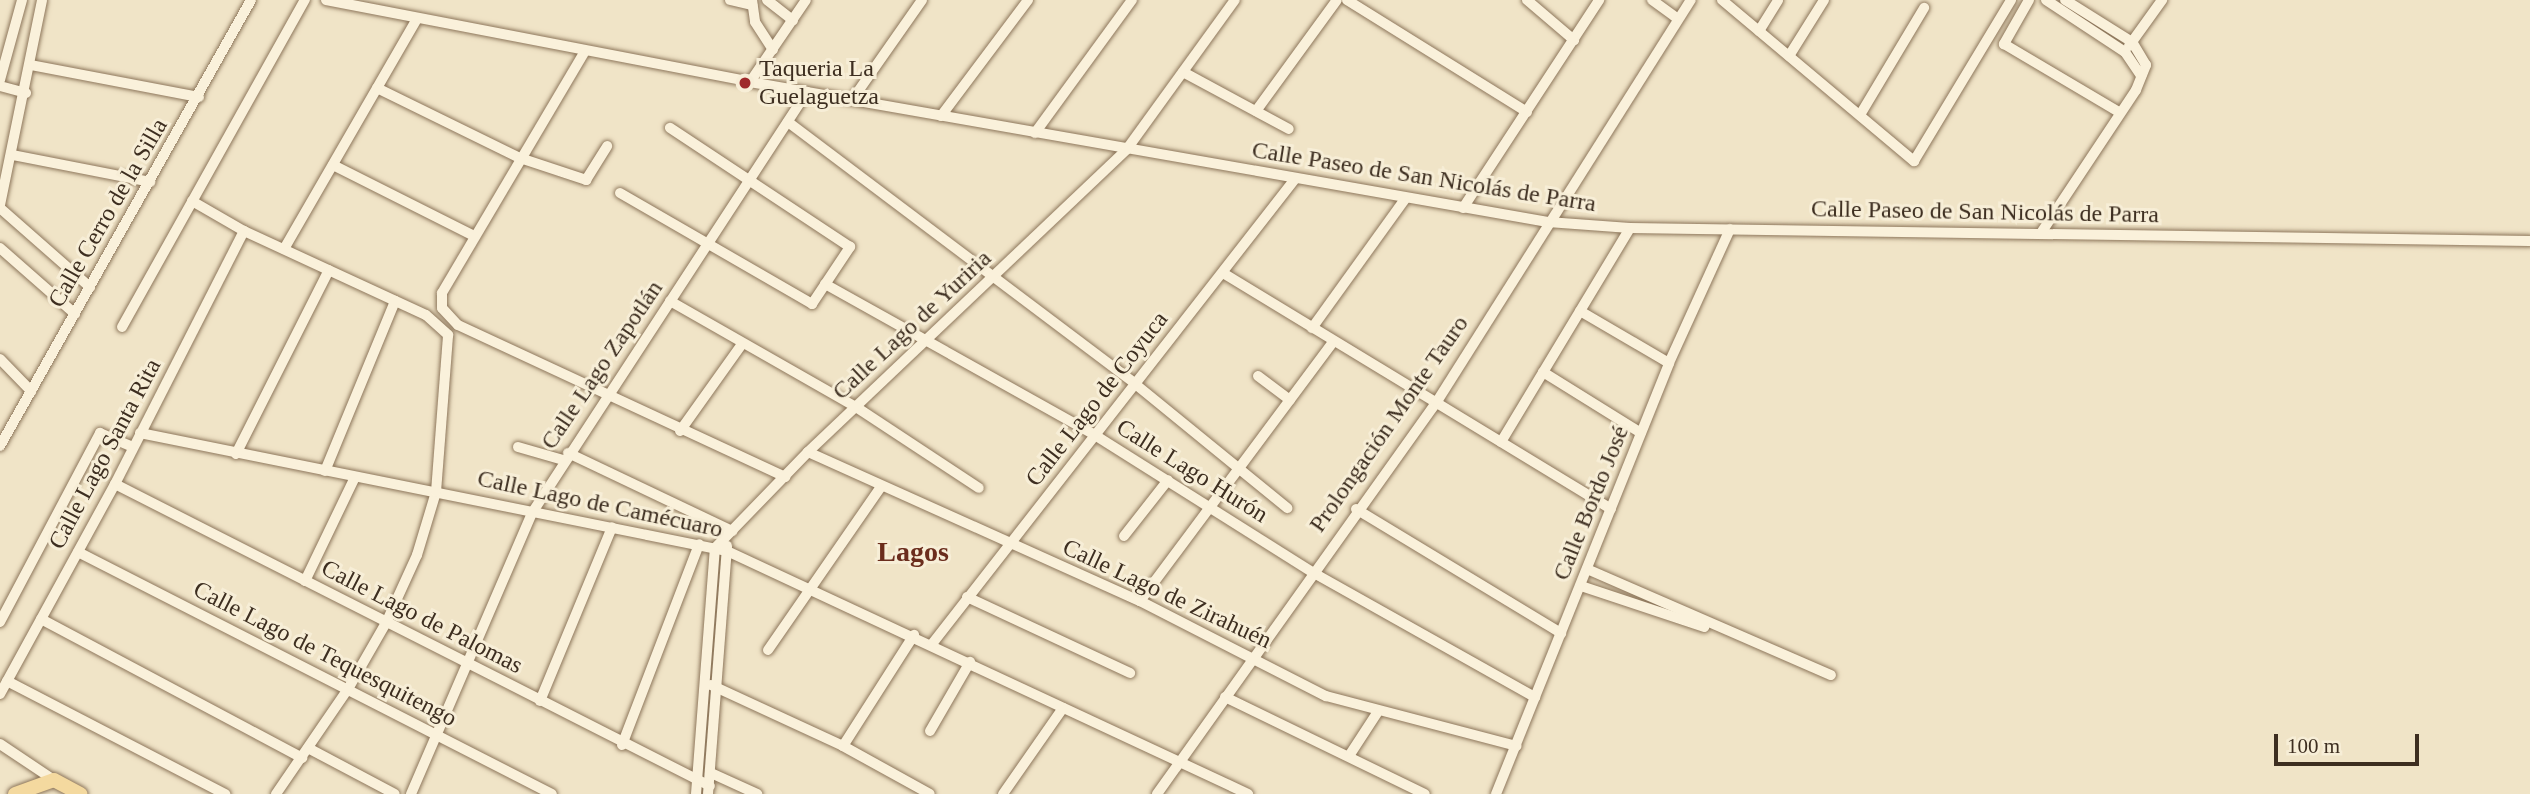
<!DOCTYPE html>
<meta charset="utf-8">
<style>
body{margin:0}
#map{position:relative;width:2530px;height:794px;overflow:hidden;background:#f0e4c7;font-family:Georgia,serif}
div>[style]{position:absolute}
.roads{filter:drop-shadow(0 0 2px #8d765b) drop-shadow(0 0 2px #8d765b)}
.minor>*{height:10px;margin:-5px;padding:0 5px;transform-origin:5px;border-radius:5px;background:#faf1db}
.major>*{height:14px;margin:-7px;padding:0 7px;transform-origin:7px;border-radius:7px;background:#f4d99f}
.dots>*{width:19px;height:19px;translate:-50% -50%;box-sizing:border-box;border:4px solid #f7eed7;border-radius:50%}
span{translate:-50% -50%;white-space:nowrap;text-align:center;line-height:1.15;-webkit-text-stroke:6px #f7eed7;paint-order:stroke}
.poi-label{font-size:24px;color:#3d2e20}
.left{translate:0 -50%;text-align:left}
.street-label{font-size:24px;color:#3d2e20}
.quarter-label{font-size:28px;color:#6b2d1d;font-weight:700}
.scale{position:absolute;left:2274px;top:734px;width:145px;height:32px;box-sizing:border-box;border:4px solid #3d2e20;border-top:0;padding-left:9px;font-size:21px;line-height:24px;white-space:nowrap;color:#3d2e20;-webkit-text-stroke:5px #f7eed7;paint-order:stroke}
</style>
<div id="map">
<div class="roads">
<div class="minor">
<div style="left:326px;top:0;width:432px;rotate:10.9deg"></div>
<div style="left:750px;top:82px;width:810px;rotate:9.95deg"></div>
<div style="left:1548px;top:222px;width:82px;rotate:4.2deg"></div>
<div style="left:1630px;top:228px;width:900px;rotate:0.83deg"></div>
<div style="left:730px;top:0;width:23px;rotate:13deg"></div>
<div style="left:752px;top:0;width:22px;rotate:82deg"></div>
<div style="left:755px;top:22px;width:33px;rotate:57deg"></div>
<div style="left:767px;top:0;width:33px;rotate:38deg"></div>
<div style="left:1347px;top:0;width:212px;rotate:31.9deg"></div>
<div style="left:1527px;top:0;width:62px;rotate:40.4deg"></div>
<div style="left:1652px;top:0;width:32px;rotate:36deg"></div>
<div style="left:1722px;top:0;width:251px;rotate:40deg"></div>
<div style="left:1914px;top:161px;width:188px;rotate:-58.9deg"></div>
<div style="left:2029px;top:0;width:51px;rotate:119.6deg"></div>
<div style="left:2004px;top:44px;width:134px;rotate:30.6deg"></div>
<div style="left:2046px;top:0;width:95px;rotate:33.4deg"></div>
<div style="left:2125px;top:52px;width:29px;rotate:56deg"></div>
<div style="left:1759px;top:31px;width:36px;rotate:-58deg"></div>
<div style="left:2129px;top:46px;width:57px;rotate:-54.3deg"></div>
<div style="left:1789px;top:56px;width:66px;rotate:-58deg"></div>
<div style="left:31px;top:65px;width:171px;rotate:10.8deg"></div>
<div style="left:1183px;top:72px;width:120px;rotate:28.3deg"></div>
<div style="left:0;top:80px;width:83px;rotate:-74.6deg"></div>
<div style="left:750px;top:82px;width:99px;rotate:-55.7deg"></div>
<div style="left:0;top:86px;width:27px;rotate:15deg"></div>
<div style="left:377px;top:88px;width:159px;rotate:26.1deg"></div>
<div style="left:520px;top:158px;width:70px;rotate:18.4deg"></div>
<div style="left:586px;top:180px;width:40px;rotate:-58deg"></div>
<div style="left:852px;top:100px;width:122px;rotate:-55deg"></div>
<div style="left:1256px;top:111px;width:137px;rotate:-53.9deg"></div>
<div style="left:1860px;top:115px;width:125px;rotate:-59.1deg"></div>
<div style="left:941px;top:116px;width:145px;rotate:-53.1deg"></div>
<div style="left:788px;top:122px;width:433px;rotate:37deg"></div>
<div style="left:1134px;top:383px;width:198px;rotate:39.2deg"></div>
<div style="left:1035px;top:133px;width:165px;rotate:-53.9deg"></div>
<div style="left:13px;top:155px;width:140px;rotate:11.1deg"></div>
<div style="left:333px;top:165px;width:158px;rotate:26.7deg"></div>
<div style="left:620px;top:193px;width:222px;rotate:30deg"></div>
<div style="left:812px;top:304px;width:69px;rotate:-56.3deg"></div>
<div style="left:850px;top:247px;width:216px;rotate:-146.5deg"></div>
<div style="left:192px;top:201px;width:60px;rotate:30deg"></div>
<div style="left:244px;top:231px;width:200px;rotate:24.8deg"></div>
<div style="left:426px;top:315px;width:30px;rotate:42deg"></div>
<div style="left:0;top:205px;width:209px;rotate:-78.4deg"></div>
<div style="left:0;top:208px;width:120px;rotate:41.3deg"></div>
<div style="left:1463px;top:208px;width:249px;rotate:-56.8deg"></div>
<div style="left:2041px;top:233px;width:172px;rotate:-56.4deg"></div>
<div style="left:2136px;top:90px;width:27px;rotate:-68deg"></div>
<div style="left:2146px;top:65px;width:27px;rotate:-121deg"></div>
<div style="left:2132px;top:42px;width:79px;rotate:-147.9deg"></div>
<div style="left:0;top:248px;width:100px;rotate:41.3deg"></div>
<div style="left:284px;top:249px;width:266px;rotate:-60deg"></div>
<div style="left:1223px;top:273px;width:454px;rotate:31.3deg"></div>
<div style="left:825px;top:284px;width:307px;rotate:29.2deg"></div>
<div style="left:1093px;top:434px;width:259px;rotate:32.2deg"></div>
<div style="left:1312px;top:572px;width:256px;rotate:29.3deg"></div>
<div style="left:670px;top:301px;width:214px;rotate:29.7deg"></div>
<div style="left:856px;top:407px;width:147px;rotate:33.4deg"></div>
<div style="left:442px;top:308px;width:23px;rotate:47deg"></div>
<div style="left:458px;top:325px;width:361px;rotate:24.9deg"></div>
<div style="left:442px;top:308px;width:15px;rotate:-90deg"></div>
<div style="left:442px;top:293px;width:281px;rotate:-59.4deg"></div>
<div style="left:1580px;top:311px;width:103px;rotate:30.3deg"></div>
<div style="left:122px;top:327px;width:375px;rotate:-60.8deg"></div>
<div style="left:1312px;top:328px;width:159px;rotate:-54.2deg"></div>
<div style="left:0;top:359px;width:45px;rotate:45.9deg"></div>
<div style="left:1543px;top:372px;width:115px;rotate:31.9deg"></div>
<div style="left:1258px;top:376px;width:40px;rotate:37deg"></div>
<div style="left:680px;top:431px;width:107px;rotate:-54.5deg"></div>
<div style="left:140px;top:433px;width:599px;rotate:11.37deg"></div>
<div style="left:727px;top:551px;width:575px;rotate:25deg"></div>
<div style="left:1501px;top:442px;width:250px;rotate:-58.9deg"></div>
<div style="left:0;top:446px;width:512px;rotate:-60.63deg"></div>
<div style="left:518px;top:447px;width:47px;rotate:16.1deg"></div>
<div style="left:808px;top:452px;width:364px;rotate:24.2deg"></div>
<div style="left:1140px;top:601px;width:209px;rotate:27.1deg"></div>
<div style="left:1326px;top:696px;width:197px;rotate:14.7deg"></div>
<div style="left:568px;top:453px;width:182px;rotate:25.4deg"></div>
<div style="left:236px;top:454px;width:206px;rotate:-63.2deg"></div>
<div style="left:325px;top:471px;width:184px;rotate:-67.6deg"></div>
<div style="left:115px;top:484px;width:667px;rotate:26.91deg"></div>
<div style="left:1356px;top:509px;width:240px;rotate:31.2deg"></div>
<div style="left:1124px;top:536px;width:71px;rotate:-51.8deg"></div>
<div style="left:78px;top:552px;width:532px;rotate:27.05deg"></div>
<div style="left:1587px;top:569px;width:266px;rotate:23.5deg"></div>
<div style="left:305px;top:581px;width:115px;rotate:-64.3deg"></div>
<div style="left:1581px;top:586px;width:130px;rotate:18.4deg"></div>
<div style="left:967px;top:597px;width:180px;rotate:25deg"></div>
<div style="left:1140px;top:601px;width:323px;rotate:-53.3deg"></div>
<div style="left:41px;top:619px;width:296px;rotate:28deg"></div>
<div style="left:0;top:622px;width:214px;rotate:-62.1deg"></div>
<div style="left:100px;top:433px;width:36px;rotate:23deg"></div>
<div style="left:932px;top:644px;width:590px;rotate:-52.02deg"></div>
<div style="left:768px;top:650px;width:198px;rotate:-55.3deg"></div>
<div style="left:7px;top:681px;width:246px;rotate:27.4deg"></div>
<div style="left:711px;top:685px;width:145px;rotate:24.8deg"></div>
<div style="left:843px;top:746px;width:99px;rotate:28.9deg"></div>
<div style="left:0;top:694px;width:239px;rotate:-61.3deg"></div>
<div style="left:115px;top:484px;width:284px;rotate:-63deg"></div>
<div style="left:1225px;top:697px;width:222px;rotate:25.9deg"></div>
<div style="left:540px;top:701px;width:188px;rotate:-67.5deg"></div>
<div style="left:930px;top:731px;width:80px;rotate:-59.9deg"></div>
<div style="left:0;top:744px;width:65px;rotate:33.7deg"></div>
<div style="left:622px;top:745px;width:215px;rotate:-69deg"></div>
<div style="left:843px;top:746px;width:132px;rotate:-57.4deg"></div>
<div style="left:308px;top:748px;width:98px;rotate:27.9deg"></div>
<div style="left:1349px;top:756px;width:51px;rotate:-56.9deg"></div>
<div style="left:711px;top:773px;width:51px;rotate:24.5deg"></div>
<div style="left:276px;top:794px;width:127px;rotate:-55.6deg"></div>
<div style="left:348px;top:689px;width:76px;rotate:-60.1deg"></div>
<div style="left:386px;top:623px;width:75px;rotate:-65.5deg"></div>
<div style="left:417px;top:555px;width:66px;rotate:-73.2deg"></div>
<div style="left:436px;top:492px;width:157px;rotate:-85.6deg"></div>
<div style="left:411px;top:794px;width:306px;rotate:-66.7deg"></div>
<div style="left:532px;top:513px;width:503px;rotate:-56.85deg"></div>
<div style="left:696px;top:794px;width:247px;rotate:-85.6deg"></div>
<div style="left:715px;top:548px;width:134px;rotate:-45.9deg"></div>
<div style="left:808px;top:452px;width:440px;rotate:-43.5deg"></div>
<div style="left:1127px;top:149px;width:184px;rotate:-54.1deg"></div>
<div style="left:708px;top:794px;width:249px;rotate:-85.6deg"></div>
<div style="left:1003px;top:794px;width:105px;rotate:-55.1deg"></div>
<div style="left:1157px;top:794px;width:480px;rotate:-54.5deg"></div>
<div style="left:1436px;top:403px;width:477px;rotate:-57.7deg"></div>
<div style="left:1496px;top:794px;width:464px;rotate:-68.1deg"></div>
<div style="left:1669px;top:363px;width:147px;rotate:-65.5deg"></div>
</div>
<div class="major">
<div style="left:15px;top:794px;width:41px;rotate:-19.7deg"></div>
<div style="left:54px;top:780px;width:30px;rotate:28deg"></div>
</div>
</div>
<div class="dots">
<div style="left:745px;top:83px;background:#9f292a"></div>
</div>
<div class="poi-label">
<span class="left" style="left:759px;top:83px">Taqueria La<br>Guelaguetza</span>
</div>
<div class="street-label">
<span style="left:1424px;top:177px;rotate:9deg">Calle Paseo de San Nicolás de Parra</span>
<span style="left:1985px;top:212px;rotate:1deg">Calle Paseo de San Nicolás de Parra</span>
<span style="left:108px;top:213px;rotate:-60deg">Calle Cerro de la Silla</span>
<span style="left:912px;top:325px;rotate:-43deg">Calle Lago de Yuriria</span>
<span style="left:602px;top:365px;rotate:-56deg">Calle Lago Zapotlán</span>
<span style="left:1097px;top:399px;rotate:-52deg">Calle Lago de Coyuca</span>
<span style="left:1389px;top:424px;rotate:-55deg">Prolongación Monte Tauro</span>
<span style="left:105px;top:454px;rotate:-62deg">Calle Lago Santa Rita</span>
<span style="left:1192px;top:471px;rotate:32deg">Calle Lago Hurón</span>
<span style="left:1591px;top:503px;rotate:-68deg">Calle Bordo José</span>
<span style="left:600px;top:504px;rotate:12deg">Calle Lago de Camécuaro</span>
<span style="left:1167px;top:594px;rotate:25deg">Calle Lago de Zirahuén</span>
<span style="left:422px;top:617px;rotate:27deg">Calle Lago de Palomas</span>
<span style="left:325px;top:654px;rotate:27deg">Calle Lago de Tequesquitengo</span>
</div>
<div class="quarter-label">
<span style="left:913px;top:552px">Lagos</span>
</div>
<div class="scale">100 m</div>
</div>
